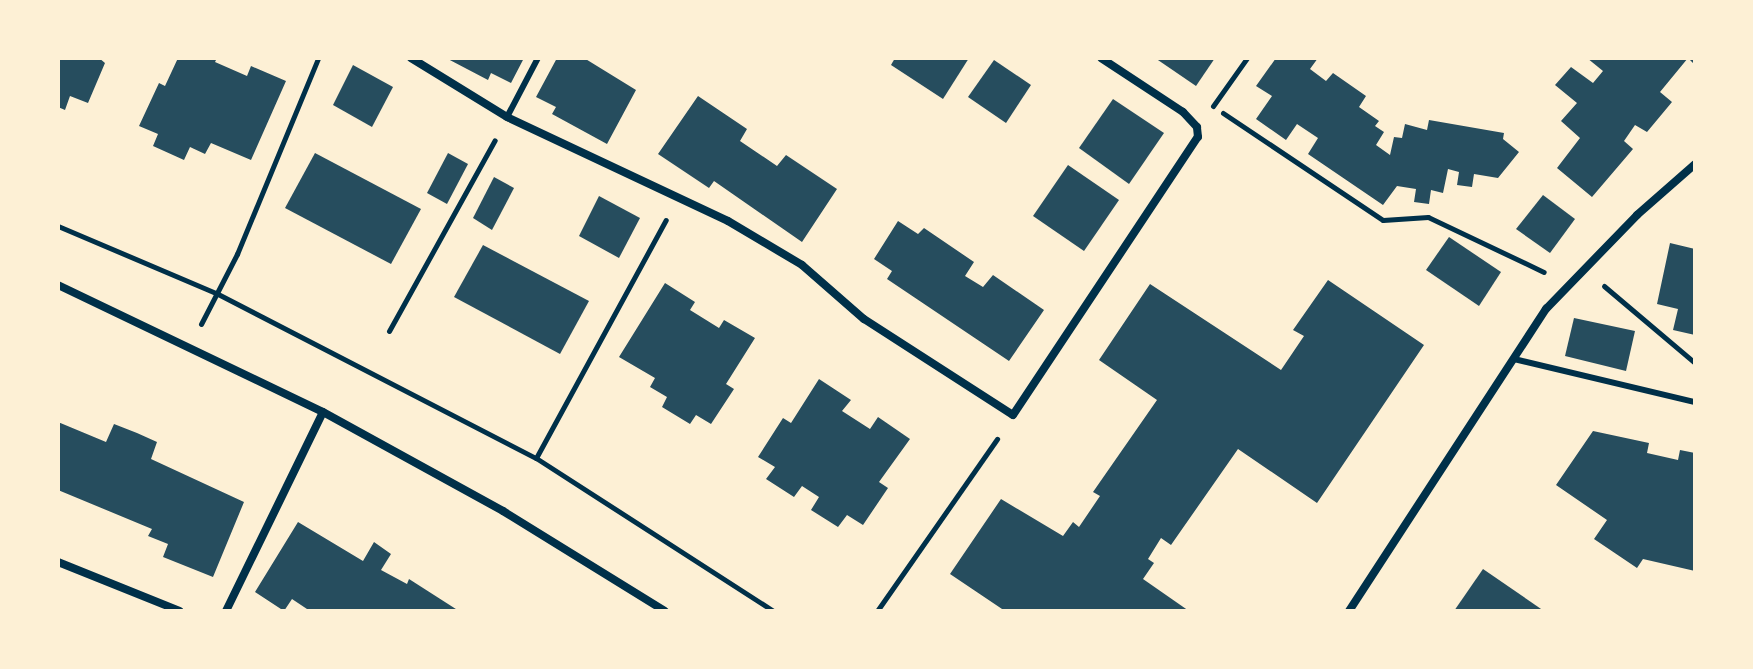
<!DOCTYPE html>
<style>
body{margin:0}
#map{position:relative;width:1753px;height:669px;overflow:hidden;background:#fdf0d5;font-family:"IBM Plex Sans",sans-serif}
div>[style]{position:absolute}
.building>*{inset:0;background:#264d5e}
.path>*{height:5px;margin:-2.5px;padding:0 2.5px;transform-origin:2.5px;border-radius:2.5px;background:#003049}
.service>*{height:6px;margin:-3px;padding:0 3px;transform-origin:3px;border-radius:3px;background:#003049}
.minor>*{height:8px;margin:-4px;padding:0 4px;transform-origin:4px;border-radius:4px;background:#003049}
span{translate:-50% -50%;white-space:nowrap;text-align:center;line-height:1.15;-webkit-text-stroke:6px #fdf0d5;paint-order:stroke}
.frame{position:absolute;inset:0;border:60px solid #fdf0d5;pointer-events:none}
</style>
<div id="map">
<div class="building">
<div style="clip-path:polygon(58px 58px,99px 58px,105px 63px,88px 103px,70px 96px,65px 110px,58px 107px)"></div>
<div style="clip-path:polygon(178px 58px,217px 58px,215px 62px,247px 76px,251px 66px,286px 81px,251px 160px,211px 143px,205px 154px,190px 147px,184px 160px,153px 146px,158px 134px,139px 126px,159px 83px,165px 86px)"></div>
<div style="clip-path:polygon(446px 58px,524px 58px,511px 83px,491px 73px,488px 80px)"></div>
<div style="clip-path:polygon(557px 58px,584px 58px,636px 90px,607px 144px,552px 114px,556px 107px,536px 97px)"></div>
<div style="clip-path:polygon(895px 58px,969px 58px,943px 99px,891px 65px)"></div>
<div style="clip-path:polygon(1155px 58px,1215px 58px,1196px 86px)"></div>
<div style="clip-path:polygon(1276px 58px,1318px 58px,1310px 69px,1326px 81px,1333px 73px,1366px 96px,1359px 107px,1379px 121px,1375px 126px,1384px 132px,1376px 145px,1390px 155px,1394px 137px,1402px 138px,1405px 124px,1427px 130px,1429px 120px,1504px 133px,1503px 139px,1519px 152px,1498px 178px,1474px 174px,1472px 187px,1457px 185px,1459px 172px,1448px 169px,1443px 193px,1431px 190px,1429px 204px,1414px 202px,1416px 189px,1397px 186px,1383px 205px,1308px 154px,1318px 138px,1297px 124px,1286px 140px,1256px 119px,1272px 96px,1256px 86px)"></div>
<div style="clip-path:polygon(1587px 58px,1695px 58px,1695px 65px,1688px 58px,1660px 92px,1672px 102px,1647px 132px,1635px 125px,1624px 141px,1633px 149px,1592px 197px,1557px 168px,1580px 138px,1561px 121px,1577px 103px,1555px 85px,1571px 67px,1593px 83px,1603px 71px)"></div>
<div style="clip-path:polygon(994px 60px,1031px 85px,1006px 123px,968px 97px)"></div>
<div style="clip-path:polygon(353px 65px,393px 87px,372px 127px,333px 105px)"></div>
<div style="clip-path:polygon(698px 96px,747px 129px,740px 141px,777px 166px,786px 155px,837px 189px,802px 242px,714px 181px,709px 188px,658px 154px)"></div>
<div style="clip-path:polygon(1113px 99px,1164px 133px,1129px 184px,1079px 148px)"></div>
<div style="clip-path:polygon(315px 153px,421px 209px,391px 264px,285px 208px)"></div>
<div style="clip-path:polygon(448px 153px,468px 164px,447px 204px,427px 193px)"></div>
<div style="clip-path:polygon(1068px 165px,1119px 200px,1084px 251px,1033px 216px)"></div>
<div style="clip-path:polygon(494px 177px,514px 188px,492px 230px,473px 218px)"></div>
<div style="clip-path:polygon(1543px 195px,1575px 219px,1550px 253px,1516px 229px)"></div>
<div style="clip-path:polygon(599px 196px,640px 218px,619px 258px,579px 236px)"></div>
<div style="clip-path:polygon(898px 221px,918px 234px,924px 228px,974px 262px,965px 276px,983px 287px,993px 275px,1044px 310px,1009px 361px,887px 279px,892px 271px,874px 259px)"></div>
<div style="clip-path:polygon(1449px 237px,1501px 272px,1479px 306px,1426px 270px)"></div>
<div style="clip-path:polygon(1670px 243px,1695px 249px,1695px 335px,1673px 330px,1678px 309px,1657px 304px)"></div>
<div style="clip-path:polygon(483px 245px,589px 301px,560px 354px,454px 297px)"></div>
<div style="clip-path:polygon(1328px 280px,1424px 345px,1317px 503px,1238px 449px,1171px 545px,1161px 538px,1148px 559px,1154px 563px,1143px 579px,1189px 611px,1005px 611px,950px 574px,1001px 499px,1063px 536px,1073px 522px,1079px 527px,1100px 496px,1093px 492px,1157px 400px,1099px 360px,1150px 284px,1281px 370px,1304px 336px,1293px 330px)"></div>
<div style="clip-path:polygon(665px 283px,695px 302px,690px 310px,719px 328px,724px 320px,755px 338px,726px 384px,734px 389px,711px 424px,696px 415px,690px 424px,662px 407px,667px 397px,650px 387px,655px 378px,619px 357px)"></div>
<div style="clip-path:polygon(1574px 318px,1635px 331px,1626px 371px,1565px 356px)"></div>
<div style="clip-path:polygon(819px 379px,851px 400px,842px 411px,870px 429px,878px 417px,910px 439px,879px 482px,888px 488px,863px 525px,847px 515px,838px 527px,811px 510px,819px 497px,802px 486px,794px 497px,766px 479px,775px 467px,758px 457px,783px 418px,791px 423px)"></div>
<div style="clip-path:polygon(58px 422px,106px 442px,114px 424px,137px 433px,157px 442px,151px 459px,244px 502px,213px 577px,163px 557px,168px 544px,148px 536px,152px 529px,58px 490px)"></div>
<div style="clip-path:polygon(1593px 431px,1649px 443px,1647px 453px,1678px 460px,1680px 450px,1695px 453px,1695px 571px,1643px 559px,1637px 568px,1594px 539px,1607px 520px,1556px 485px)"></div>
<div style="clip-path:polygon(298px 522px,363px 561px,374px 542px,391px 554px,381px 570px,407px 584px,409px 579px,459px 611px,310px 611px,292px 599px,284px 611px,255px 592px)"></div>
<div style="clip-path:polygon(1483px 569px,1544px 611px,1454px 611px)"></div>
</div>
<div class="path">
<div style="left:1213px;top:106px;width:59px;rotate:-54.7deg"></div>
<div style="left:1223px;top:113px;width:192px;rotate:33.8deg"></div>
<div style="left:1383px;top:220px;width:45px;rotate:-3.8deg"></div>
<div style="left:1428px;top:217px;width:128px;rotate:25.4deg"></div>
<div style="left:58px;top:226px;width:172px;rotate:23deg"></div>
<div style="left:216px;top:293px;width:360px;rotate:27.3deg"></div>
<div style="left:536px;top:458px;width:282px;rotate:32.8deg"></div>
<div style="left:1604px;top:286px;width:119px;rotate:40.2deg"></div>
<div style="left:201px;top:324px;width:79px;rotate:-62.8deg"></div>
<div style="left:237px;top:254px;width:212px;rotate:-67.5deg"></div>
<div style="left:389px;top:331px;width:218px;rotate:-61deg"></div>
<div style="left:536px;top:458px;width:271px;rotate:-61.4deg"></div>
<div style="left:877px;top:611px;width:210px;rotate:-55.1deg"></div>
</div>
<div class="service">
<div style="left:507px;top:117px;width:67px;rotate:-62.3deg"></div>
<div style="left:1514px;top:359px;width:186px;rotate:13.4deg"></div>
</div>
<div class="minor">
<div style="left:411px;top:58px;width:113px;rotate:31.6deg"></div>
<div style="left:507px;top:117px;width:244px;rotate:25.2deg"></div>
<div style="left:728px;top:221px;width:86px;rotate:30.7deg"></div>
<div style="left:802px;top:265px;width:82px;rotate:41.1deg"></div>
<div style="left:864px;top:319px;width:177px;rotate:32.8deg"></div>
<div style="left:1013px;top:415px;width:334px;rotate:-56.4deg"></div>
<div style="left:1198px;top:137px;width:10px;rotate:-96deg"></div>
<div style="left:1197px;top:127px;width:21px;rotate:-133deg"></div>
<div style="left:1183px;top:112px;width:98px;rotate:-146.6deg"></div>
<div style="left:58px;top:285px;width:294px;rotate:25.6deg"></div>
<div style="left:323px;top:412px;width:205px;rotate:28.8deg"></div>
<div style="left:503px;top:511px;width:190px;rotate:31.7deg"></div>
<div style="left:58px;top:562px;width:131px;rotate:21.9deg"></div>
<div style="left:226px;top:611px;width:221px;rotate:-64deg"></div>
<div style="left:1349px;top:611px;width:361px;rotate:-56.9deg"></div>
<div style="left:1546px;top:309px;width:131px;rotate:-45.9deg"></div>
<div style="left:1637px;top:215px;width:77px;rotate:-41.3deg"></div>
</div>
<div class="frame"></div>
</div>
